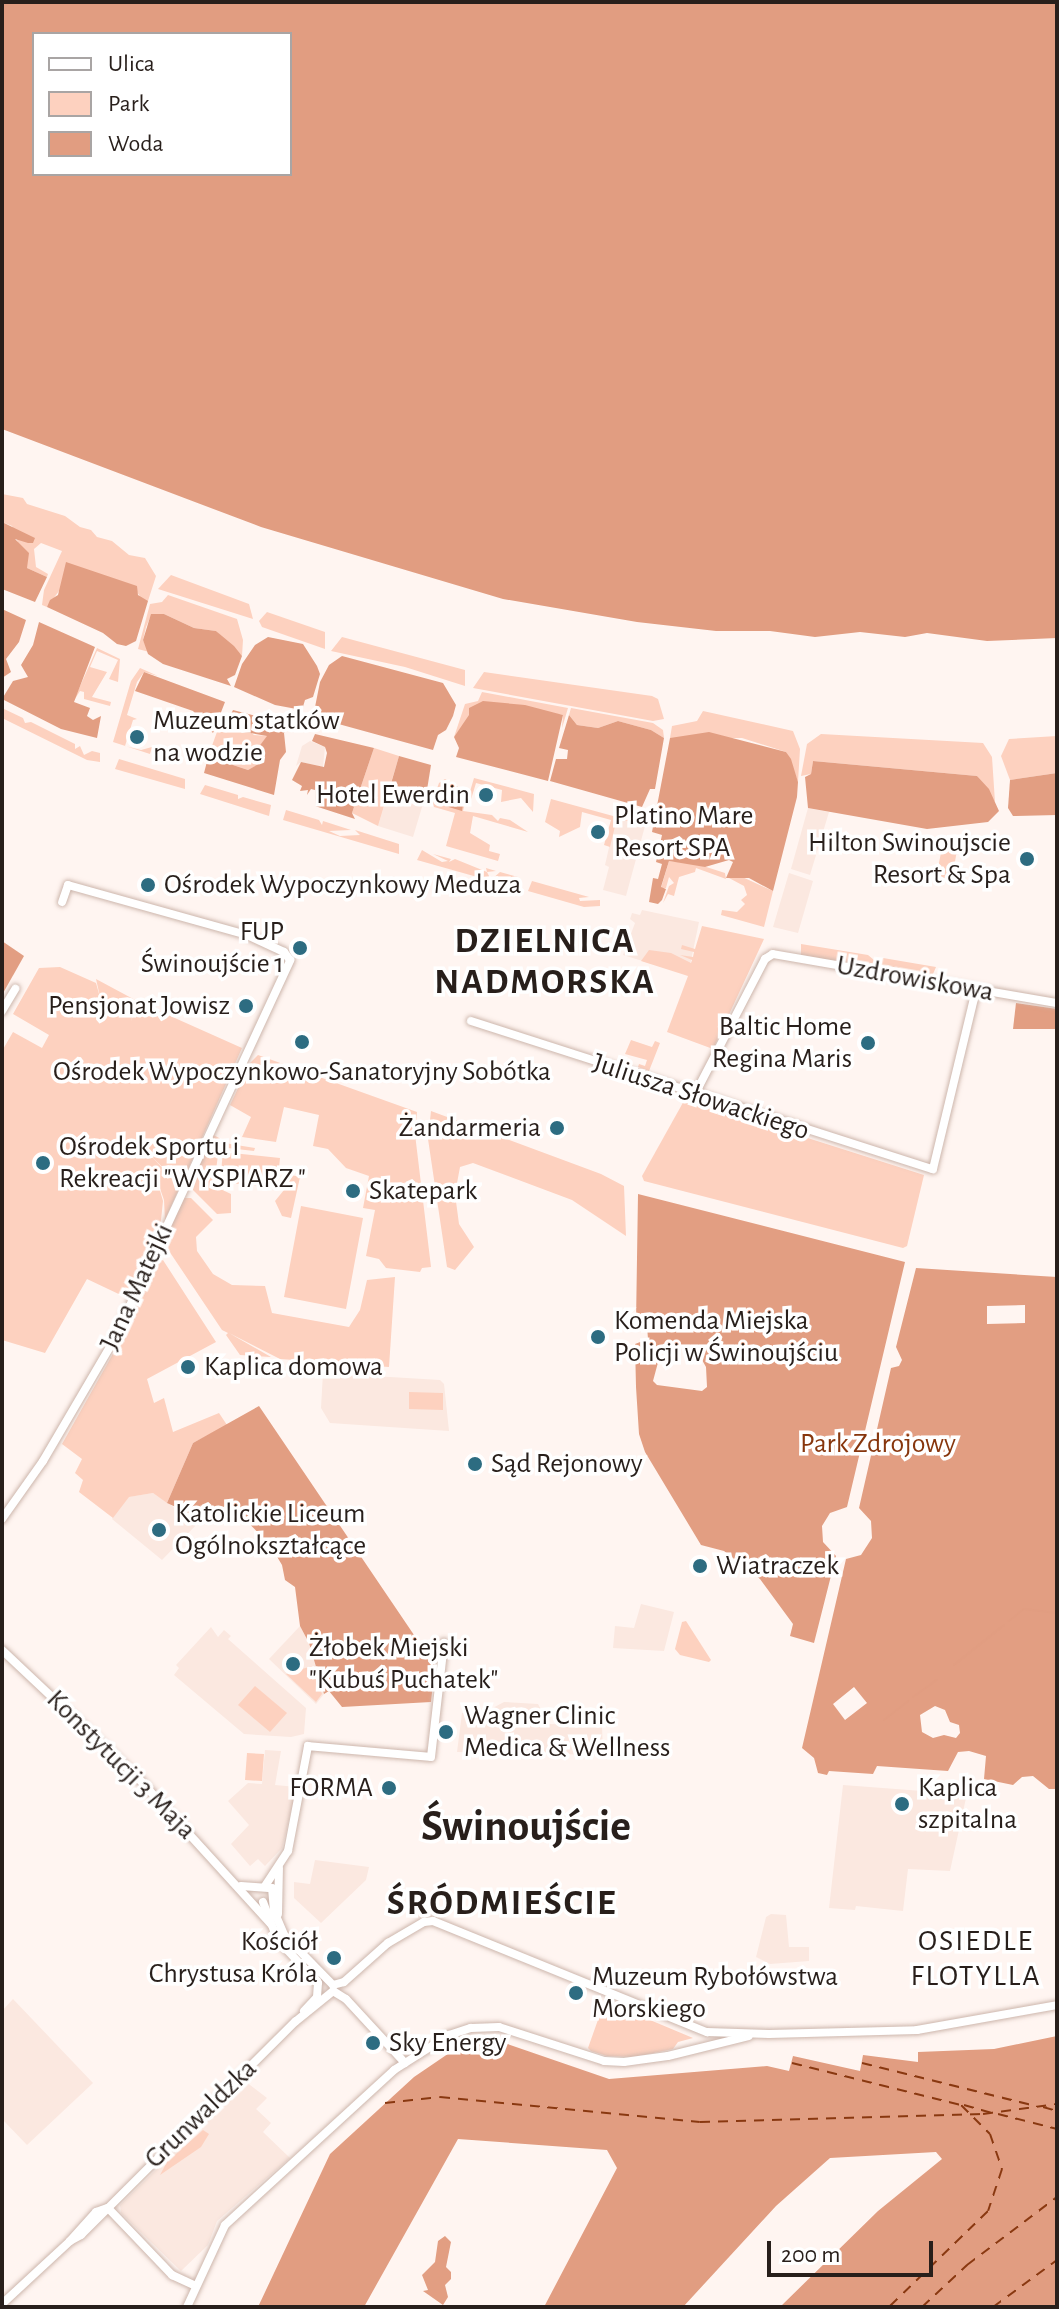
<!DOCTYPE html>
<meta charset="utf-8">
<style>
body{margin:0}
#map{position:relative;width:1059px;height:2309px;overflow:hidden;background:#fff5f1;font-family:"Alegreya Sans",sans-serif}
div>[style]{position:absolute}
.built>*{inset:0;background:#fbe8e0}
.green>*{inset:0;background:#fdd1bf}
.forest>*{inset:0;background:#e29e82}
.water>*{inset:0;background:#e19d81}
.stream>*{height:2px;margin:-1px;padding:0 1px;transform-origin:1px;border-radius:1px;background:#e19d81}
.ferry>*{height:2px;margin-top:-1px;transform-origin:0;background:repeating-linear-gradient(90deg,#893810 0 10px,transparent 0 18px)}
.roads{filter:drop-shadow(0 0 2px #cdb6ac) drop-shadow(0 0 2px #cdb6ac)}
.minor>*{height:8px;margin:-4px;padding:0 4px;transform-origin:4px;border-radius:4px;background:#fff}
.dots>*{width:22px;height:22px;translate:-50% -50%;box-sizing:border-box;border:4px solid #fff;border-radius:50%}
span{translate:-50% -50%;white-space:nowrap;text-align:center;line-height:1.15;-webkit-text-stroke:7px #fff;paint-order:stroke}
.poi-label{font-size:28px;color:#281f1b}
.left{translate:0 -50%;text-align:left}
.right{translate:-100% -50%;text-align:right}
.street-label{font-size:28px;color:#281f1b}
.park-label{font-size:28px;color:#87360d}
.neighbourhood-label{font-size:30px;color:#281f1b;letter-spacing:2px}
.district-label{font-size:36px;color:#281f1b;font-weight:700;letter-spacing:2px}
.town-label{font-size:44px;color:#281f1b;font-weight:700}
.frame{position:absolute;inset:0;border:4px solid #281f1b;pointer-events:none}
.legend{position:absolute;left:32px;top:32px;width:260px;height:144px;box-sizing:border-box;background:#fff;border:2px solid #a9a5a4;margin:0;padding:10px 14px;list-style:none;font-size:24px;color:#281f1b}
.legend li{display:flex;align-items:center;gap:16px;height:40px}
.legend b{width:40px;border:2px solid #a9a5a4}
.scale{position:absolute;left:767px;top:2241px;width:166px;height:36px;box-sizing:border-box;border:4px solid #281f1b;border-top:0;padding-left:10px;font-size:24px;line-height:28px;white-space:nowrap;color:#281f1b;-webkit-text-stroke:6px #fff;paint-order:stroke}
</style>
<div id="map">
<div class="built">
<div style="clip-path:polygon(310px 741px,325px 747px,323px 767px,301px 762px,296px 766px,302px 746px)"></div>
<div style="clip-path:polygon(390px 787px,425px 797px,413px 837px,378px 826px)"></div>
<div style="clip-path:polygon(808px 808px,829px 812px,810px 875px,791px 869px)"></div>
<div style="clip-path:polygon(616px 817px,645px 826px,626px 896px,603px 890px,609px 867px,605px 865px)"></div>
<div style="clip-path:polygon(789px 873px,813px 881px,798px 933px,773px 927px)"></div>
<div style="clip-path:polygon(642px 910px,699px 922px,688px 975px,623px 955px,635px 923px,630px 919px,632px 913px,640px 915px)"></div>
<div style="clip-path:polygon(323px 1373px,440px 1380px,444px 1384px,449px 1431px,330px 1423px,321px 1408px)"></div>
<div style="clip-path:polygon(153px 1493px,178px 1510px,202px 1519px,162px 1560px,112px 1519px,128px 1497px)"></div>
<div style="clip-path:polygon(641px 1604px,674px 1612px,664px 1651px,613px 1648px,615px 1626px,634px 1628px)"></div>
<div style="clip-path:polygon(300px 1626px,309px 1643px,324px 1694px,316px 1704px,269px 1659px)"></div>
<div style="clip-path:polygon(211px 1627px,218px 1637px,224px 1630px,231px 1636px,228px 1639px,306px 1708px,304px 1734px,291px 1737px,244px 1734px,174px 1675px,179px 1668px,176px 1665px)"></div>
<div style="clip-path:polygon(504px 1702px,538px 1704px,549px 1724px,602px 1725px,603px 1755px,457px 1752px,462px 1713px,487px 1711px)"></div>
<div style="clip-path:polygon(265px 1750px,281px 1751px,275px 1785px,297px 1787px,282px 1848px,265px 1866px,258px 1859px,250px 1866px,231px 1844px,249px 1825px,228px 1801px,248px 1783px,262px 1784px)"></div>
<div style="clip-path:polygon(843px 1785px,962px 1794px,966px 1798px,950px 1871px,908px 1869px,903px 1911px,856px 1906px,855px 1910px,829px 1908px)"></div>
<div style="clip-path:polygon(315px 1860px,369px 1867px,366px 1880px,321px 1923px,294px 1898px,294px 1882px,310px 1884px)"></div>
<div style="clip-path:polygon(771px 1914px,786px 1915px,789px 1947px,809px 1947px,809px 1961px,770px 1964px,756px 1957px,766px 1917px)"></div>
<div style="clip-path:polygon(13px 1999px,93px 2083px,27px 2145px,2px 2119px,2px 2011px)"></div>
<div style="clip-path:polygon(246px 2082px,267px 2098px,256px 2109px,271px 2123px,263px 2132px,290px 2158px,217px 2221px,208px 2245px,181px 2271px,121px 2213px,120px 2205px)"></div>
</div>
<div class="green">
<div style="clip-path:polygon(2px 494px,23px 498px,27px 504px,65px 516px,80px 527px,91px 530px,97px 537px,112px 541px,129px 555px,145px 558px,156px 576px,148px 601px,143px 601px,137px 592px,59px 591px,47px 607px,42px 605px,44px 590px,62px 551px,41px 543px,34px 549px,36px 567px,48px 574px,47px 577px,27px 568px,12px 526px,2px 522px)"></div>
<div style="clip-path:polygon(171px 575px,249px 604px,253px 619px,158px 589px)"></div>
<div style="clip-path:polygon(168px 595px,237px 619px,243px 640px,242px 656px,216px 631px,194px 628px,164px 614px,150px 618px,146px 627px,143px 640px,149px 652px,138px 649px,150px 604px,162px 602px)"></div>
<div style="clip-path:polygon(267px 612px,325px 632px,325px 649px,262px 627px,259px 621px)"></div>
<div style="clip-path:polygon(342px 637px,465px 670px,465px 686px,405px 667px,331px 651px)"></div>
<div style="clip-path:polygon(97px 648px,120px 659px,118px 682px,109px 679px,118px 660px,97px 651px,90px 667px,107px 672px,92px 697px,111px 702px,110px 706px,84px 699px,84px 692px,80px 691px,73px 702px)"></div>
<div style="clip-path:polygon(140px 668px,158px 676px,144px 672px,137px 682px,127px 715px,137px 719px,133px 720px,125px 746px,141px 750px,152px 747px,150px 754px,113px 742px,131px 681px)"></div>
<div style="clip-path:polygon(484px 672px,652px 696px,658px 699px,664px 719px,653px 721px,473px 688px)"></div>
<div style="clip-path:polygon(482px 692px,568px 708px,562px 728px,563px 715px,481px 702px,454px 737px,465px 704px,478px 701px)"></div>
<div style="clip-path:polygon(2px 708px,23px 718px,25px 723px,31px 722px,75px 744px,75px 749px,80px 746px,84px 755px,92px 751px,100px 753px,100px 762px,87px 760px,2px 718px)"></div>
<div style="clip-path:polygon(571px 708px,653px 723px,663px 730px,664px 738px,651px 730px,618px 721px,598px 728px,577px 725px,569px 715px)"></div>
<div style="clip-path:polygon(703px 711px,793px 731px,800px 749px,798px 782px,786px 752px,742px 738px,670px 738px,672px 726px,697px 721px)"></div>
<div style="clip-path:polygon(222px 718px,242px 733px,249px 731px,254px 735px,268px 736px,256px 753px,262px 763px,248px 770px,233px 765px,224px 752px,209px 754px)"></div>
<div style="clip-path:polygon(821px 734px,983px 743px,992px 757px,995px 802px,977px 776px,813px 761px,811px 774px,801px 776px,807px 744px)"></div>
<div style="clip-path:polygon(1057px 736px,1057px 773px,1010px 780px,1001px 756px,1009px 739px)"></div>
<div style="clip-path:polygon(374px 748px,399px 756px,378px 826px,352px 813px)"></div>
<div style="clip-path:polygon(119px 759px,185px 779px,185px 789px,115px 769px)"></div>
<div style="clip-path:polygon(474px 778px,534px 794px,533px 812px,521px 798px,501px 802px,502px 790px,476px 783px,469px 806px,466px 805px)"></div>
<div style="clip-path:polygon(445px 779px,452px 783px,450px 785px,462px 805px,465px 790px,468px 792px,463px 811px,492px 815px,498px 821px,500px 818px,510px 820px,528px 832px,473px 816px,470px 833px,490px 845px,489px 851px,500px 854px,498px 861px,446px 846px,455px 813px,434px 807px,432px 802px,439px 783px)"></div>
<div style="clip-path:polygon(205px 785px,238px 795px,238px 799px,243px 797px,271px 805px,269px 816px,200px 794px)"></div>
<div style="clip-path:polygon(551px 799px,635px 822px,635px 823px,617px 818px,610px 847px,604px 845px,611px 820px,582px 812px,580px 827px,559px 837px,560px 831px,545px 822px)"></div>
<div style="clip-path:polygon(286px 810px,319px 820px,322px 825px,323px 821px,351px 830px,329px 831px,340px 836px,360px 835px,355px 830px,399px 844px,399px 854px,283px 820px)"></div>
<div style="clip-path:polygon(942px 848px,957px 850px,952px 879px,936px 877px)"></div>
<div style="clip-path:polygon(422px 850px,442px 862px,448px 861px,433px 854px,451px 859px,449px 862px,455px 859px,487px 872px,486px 868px,496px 871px,487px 872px,491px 880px,500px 872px,518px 877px,519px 885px,516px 888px,417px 860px)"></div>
<div style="clip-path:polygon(669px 861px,697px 864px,725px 873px,726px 879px,696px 868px,695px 872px,679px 877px,674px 896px,668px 894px,663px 903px,669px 886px,674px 883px,669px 877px,666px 888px,661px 888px)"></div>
<div style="clip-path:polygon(738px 875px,773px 891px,764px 927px,721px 915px,722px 910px,737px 912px,745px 904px,741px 900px,747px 895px,744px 886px,729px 878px)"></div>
<div style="clip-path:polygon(532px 881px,589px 897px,579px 898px,580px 901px,600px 900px,600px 906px,584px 907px,528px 891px)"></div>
<div style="clip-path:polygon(702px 926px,764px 939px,713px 1049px,667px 1032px,688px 976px,641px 961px,649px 950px,671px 953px,691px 963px,692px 960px,680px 955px,693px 957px,694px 952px,681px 949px,682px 945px,695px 949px)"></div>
<div style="clip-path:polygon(801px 944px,868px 955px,874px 960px,883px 958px,936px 967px,933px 974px,923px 977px,801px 955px)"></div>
<div style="clip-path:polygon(60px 967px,96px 983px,101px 1001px,96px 979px,137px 1001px,131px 1021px,139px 1002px,242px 1048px,181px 1185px,150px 1155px,180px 1186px,165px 1220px,164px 1200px,156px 1177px,163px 1201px,160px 1230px,125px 1297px,87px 1279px,45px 1353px,2px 1340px,2px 1051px,13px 1032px,42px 1048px,49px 1035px,13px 1014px,39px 968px)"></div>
<div style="clip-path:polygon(631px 1040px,652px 1047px,655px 1041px,660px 1043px,649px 1071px,638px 1067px,639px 1064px,645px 1066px,647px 1060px,625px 1054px)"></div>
<div style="clip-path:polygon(258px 1055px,417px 1112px,415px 1134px,431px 1267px,422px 1268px,420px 1272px,386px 1268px,379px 1259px,366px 1256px,375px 1210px,363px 1208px,369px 1176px,346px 1168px,328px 1149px,313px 1146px,319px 1115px,284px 1107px,276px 1142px,242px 1137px,251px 1117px,230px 1105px,250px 1063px)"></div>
<div style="clip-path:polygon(685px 1099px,924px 1175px,907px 1246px,903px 1248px,644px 1181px,642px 1176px)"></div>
<div style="clip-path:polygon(431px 1111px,601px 1174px,624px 1186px,626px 1236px,572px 1200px,473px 1163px,460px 1167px,455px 1194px,459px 1224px,474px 1247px,455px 1270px,447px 1267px,428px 1139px)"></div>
<div style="clip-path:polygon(210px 1133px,230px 1144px,255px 1148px,254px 1151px,219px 1147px,214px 1186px,231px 1194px,231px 1213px,217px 1214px,186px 1183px)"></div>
<div style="clip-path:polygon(223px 1152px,280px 1158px,277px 1188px,220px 1182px)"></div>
<div style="clip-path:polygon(287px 1174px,300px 1177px,291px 1218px,282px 1216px,275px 1201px,284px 1190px)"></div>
<div style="clip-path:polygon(179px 1198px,191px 1198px,213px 1220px,196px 1237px,197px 1251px,213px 1274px,232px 1285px,265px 1286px,272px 1313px,349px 1327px,360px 1310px,367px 1280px,395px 1277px,389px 1367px,280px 1359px,229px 1333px,271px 1357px,240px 1355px,226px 1335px,228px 1333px,222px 1330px,163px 1242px)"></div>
<div style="clip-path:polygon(301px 1206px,363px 1218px,346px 1309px,284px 1297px)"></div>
<div style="clip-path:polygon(156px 1260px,163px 1260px,216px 1342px,147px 1379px,154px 1403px,164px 1398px,173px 1432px,219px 1413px,227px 1425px,193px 1443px,167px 1503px,153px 1493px,129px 1497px,113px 1518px,79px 1492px,83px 1480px,75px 1473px,82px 1459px,62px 1444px,119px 1343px)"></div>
<div style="clip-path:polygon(409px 1392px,443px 1393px,443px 1410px,409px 1409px)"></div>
<div style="clip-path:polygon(686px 1621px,711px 1660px,709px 1662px,680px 1655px,675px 1649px,682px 1622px)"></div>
<div style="clip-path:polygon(312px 1666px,322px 1694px,316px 1702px,286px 1674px)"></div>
<div style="clip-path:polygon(255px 1686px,287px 1713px,270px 1732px,238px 1705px)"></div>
<div style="clip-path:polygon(247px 1753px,264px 1754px,262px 1781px,245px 1780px)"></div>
<div style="clip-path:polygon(612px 2007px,619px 2007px,693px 2038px,678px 2042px,673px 2049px,634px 2057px,607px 2056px,591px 2051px,588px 2048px,599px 2017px,608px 2017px)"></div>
<div style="clip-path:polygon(203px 2130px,209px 2134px,201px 2147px,160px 2175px,167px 2162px)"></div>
</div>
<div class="forest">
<div style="clip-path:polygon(2px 522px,35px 538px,33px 543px,28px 543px,15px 539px,29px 553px,27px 568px,47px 577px,35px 602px,2px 589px)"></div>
<div style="clip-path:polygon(66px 562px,137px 586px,138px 595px,148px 601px,136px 641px,126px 646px,117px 644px,103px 633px,47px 607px,50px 600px,58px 595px)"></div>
<div style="clip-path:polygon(2px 609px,26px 620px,19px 642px,6px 659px,11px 672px,2px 678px)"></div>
<div style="clip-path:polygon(151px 614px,164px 614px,194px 628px,216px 631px,234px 646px,242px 656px,235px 675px,227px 679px,231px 686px,163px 664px,148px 654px,143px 640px)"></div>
<div style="clip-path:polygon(39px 622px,95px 647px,74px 702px,90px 708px,87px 716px,93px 720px,101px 716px,97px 738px,61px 729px,2px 699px,13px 681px,28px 677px,21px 665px,33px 645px)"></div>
<div style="clip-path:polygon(268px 637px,303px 644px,317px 666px,320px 674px,313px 697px,305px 700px,302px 710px,275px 705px,234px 687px,242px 664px,255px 645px)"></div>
<div style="clip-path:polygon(342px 656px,443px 683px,456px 705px,453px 716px,446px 730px,438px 735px,433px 750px,313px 717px,320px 682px,329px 665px)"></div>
<div style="clip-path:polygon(144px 672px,225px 702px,213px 733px,193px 711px,135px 691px)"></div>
<div style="clip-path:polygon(483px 701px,525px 705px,563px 715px,548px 781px,456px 757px,459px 748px,454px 737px,469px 715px,469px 708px)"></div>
<div style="clip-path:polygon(233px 710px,290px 725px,284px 733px,286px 752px,280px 760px,274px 795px,204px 773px,209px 754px,224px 752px,233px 765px,248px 770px,262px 762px,255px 752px,267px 736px,239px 731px,229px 718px)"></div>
<div style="clip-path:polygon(569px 715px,577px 725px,598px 728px,618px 721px,651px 730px,664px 738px,655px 789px,650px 789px,642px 807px,550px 781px,556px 759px,567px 759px,568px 750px,559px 748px)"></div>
<div style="clip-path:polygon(709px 732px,786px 752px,791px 759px,798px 782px,797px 797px,773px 891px,749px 878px,726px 878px,733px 862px,729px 860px,705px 867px,669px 861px,661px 887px,666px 889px,662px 900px,658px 904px,649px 902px,653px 878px,658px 879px,662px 864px,656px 862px,662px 835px,652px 832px,670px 738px)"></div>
<div style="clip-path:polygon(315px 734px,374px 748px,352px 813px,355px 819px,315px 806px,315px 790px,311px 789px,307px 795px,308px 790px,300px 791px,302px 786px,292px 780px,301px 762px,324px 767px,327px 753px,325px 747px,312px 741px)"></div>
<div style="clip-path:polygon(399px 756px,431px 765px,426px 796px,390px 787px)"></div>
<div style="clip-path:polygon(813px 761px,977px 776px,989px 789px,999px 811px,988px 822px,927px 829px,808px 808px,805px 777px,811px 774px)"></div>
<div style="clip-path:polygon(1057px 773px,1057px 815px,1013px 816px,1008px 808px,1010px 780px)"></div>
<div style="clip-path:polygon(444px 783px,452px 783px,465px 792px,462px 811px,442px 805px,438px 795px)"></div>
<div style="clip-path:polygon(2px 941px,24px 956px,2px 995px)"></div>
<div style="clip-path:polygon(1016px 1003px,1057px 1009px,1057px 1029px,1013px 1029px)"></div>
<div style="clip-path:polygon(evenodd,638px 1194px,905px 1262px,847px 1507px,830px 1513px,822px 1526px,823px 1542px,836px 1556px,814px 1643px,790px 1636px,793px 1624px,760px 1579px,724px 1551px,701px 1545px,645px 1452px,639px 1434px,636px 1387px,635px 1344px,648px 1339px,647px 1326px,636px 1323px,638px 1194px,670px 1342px,697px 1351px,706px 1367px,707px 1387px,702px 1391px,657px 1385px,653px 1381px,663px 1344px,670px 1342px)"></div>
<div style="clip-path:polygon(evenodd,916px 1268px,1057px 1277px,1057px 1789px,1049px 1789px,1033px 1776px,1022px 1777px,1013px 1785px,984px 1779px,986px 1756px,969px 1751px,958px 1752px,948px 1771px,877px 1766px,873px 1774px,829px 1771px,827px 1775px,818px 1773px,814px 1758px,802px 1748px,846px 1559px,861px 1555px,872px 1538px,871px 1521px,859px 1508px,891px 1368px,899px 1366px,902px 1360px,896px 1347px,916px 1268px,1025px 1305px,1025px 1323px,987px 1324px,987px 1306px,1025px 1305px,916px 1268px,854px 1687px,867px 1703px,845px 1720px,833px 1704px,854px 1687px,916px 1268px,935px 1706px,945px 1710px,950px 1722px,959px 1725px,960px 1733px,956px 1738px,944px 1735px,933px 1738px,922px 1732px,920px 1715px,935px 1706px)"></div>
<div style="clip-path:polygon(259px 1406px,435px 1666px,431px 1702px,342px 1707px,329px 1691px,324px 1694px,309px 1643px,300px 1626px,295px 1587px,285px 1580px,282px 1565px,270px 1545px,233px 1507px,225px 1506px,202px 1519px,167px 1503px,193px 1443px)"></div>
<div style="clip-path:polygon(445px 2236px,451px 2242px,446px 2267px,451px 2272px,451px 2279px,445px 2285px,448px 2297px,443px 2305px,423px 2291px,428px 2290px,422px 2275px,435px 2262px,438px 2241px)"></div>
</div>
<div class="water">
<div style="clip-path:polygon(evenodd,2px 2px,1057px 2px,1057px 638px,987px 641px,927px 633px,905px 637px,860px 632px,815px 637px,770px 631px,716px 631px,637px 622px,503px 599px,261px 527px,2px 429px,2px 2px,290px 34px,290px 174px,34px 174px,34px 34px,290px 34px)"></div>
<div style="clip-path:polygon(1057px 2036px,1057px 2307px,780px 2307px,878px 2211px,942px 2159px,936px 2152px,830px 2158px,776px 2206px,683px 2307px,544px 2307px,617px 2168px,607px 2150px,458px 2139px,364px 2307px,258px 2307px,330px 2154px,414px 2077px,461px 2045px,496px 2040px,609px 2079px,767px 2066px,789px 2071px,793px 2056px,860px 2071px,863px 2055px,918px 2062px,918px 2052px,994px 2049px)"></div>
</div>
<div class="stream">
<div style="left:1009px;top:1621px;width:19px;rotate:-39deg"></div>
<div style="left:1024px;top:1609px;width:33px;rotate:7deg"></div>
<div style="left:954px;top:1665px;width:64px;rotate:-38.7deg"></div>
<div style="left:913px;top:1697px;width:29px;rotate:-36deg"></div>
<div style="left:884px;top:1720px;width:31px;rotate:-38deg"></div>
</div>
<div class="ferry">
<div style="left:792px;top:2063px;width:174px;rotate:14deg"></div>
<div style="left:961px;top:2105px;width:41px;rotate:45deg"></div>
<div style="left:990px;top:2134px;width:37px;rotate:71deg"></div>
<div style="left:1002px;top:2169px;width:44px;rotate:108.4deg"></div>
<div style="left:988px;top:2211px;width:138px;rotate:135.9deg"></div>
<div style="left:862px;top:2063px;width:179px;rotate:13.9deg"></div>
<div style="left:385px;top:2103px;width:55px;rotate:-6.2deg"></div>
<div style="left:440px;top:2097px;width:261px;rotate:5.5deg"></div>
<div style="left:700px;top:2122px;width:283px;rotate:-1.6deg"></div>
<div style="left:983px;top:2114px;width:75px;rotate:-7.7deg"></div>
<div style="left:964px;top:2105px;width:29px;rotate:16deg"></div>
<div style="left:1043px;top:2107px;width:15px;rotate:16deg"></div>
<div style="left:998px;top:2114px;width:61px;rotate:14.3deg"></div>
<div style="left:922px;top:2307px;width:62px;rotate:-43deg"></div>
<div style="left:967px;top:2265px;width:113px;rotate:-37.1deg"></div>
<div style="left:993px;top:2307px;width:79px;rotate:-36.3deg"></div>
</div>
<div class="roads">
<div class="minor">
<div style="left:2px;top:1011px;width:26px;rotate:-59deg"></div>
<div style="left:471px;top:1021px;width:485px;rotate:17.8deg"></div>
<div style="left:933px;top:1169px;width:184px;rotate:-76.5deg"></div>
<div style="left:695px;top:1094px;width:152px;rotate:-62.6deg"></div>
<div style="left:765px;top:959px;width:9px;rotate:-32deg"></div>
<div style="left:773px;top:954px;width:288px;rotate:9.8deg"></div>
<div style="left:2px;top:1519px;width:71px;rotate:-54.7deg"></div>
<div style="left:43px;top:1461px;width:140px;rotate:-59.6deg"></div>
<div style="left:114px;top:1340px;width:419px;rotate:-65.1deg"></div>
<div style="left:290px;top:960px;width:10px;rotate:-127deg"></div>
<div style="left:284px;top:952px;width:41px;rotate:-155.3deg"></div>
<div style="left:247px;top:935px;width:186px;rotate:-164.4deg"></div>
<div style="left:68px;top:885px;width:18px;rotate:109deg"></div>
<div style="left:2px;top:1650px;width:188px;rotate:43.3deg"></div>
<div style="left:139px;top:1779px;width:196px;rotate:47.7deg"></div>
<div style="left:241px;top:1886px;width:31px;rotate:4deg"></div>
<div style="left:272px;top:1888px;width:23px;rotate:85deg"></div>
<div style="left:274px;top:1911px;width:26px;rotate:67deg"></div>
<div style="left:284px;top:1935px;width:70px;rotate:45.6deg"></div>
<div style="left:265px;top:1886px;width:42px;rotate:-56.7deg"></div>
<div style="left:288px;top:1851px;width:107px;rotate:-79.2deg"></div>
<div style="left:308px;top:1746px;width:123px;rotate:5.1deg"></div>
<div style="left:431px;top:1757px;width:115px;rotate:-83.5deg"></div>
<div style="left:263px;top:1902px;width:40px;rotate:69deg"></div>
<div style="left:277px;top:1939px;width:60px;rotate:47deg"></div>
<div style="left:278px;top:1914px;width:46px;rotate:-88.8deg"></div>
<div style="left:333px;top:1985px;width:11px;rotate:-15deg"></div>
<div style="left:344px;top:1982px;width:59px;rotate:-41.6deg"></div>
<div style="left:388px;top:1943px;width:42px;rotate:-30.3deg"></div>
<div style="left:424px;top:1922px;width:9px;rotate:-6deg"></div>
<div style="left:433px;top:1921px;width:296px;rotate:22.1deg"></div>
<div style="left:707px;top:2032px;width:62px;rotate:1.8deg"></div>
<div style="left:769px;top:2034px;width:148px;rotate:-1.5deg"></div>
<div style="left:917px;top:2030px;width:142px;rotate:-10.1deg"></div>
<div style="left:333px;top:1991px;width:15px;rotate:32deg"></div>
<div style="left:346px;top:1999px;width:87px;rotate:47.3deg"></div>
<div style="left:304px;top:2011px;width:19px;rotate:-47deg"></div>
<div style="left:317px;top:1997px;width:14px;rotate:-86deg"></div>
<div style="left:108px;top:2208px;width:93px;rotate:46.3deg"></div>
<div style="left:172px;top:2275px;width:26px;rotate:25deg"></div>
<div style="left:70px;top:2241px;width:13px;rotate:-29deg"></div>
<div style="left:81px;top:2235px;width:303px;rotate:-44.9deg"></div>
<div style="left:296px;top:2021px;width:48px;rotate:-39deg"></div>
<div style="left:2px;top:2304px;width:93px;rotate:-42.8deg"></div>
<div style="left:70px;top:2241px;width:39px;rotate:-48deg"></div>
<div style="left:96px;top:2212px;width:12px;rotate:-20deg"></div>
<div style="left:187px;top:2307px;width:90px;rotate:-65.1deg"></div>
<div style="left:225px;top:2225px;width:229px;rotate:-42.5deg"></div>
<div style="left:394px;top:2070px;width:65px;rotate:-32.5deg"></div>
<div style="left:449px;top:2035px;width:23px;rotate:-18deg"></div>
<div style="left:471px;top:2028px;width:28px;rotate:-2deg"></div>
<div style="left:499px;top:2027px;width:110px;rotate:17.9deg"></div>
<div style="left:604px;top:2061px;width:20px;rotate:3deg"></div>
<div style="left:624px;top:2062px;width:44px;rotate:-7.8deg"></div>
<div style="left:668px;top:2056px;width:83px;rotate:-13.9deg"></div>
</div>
</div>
<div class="dots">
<div style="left:137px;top:737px;background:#2d6c81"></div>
<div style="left:486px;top:795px;background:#2d6c81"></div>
<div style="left:598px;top:832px;background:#2d6c81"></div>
<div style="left:1027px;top:859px;background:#2d6c81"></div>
<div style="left:148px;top:885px;background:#2d6c81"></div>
<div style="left:300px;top:948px;background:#2d6c81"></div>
<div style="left:246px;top:1006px;background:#2d6c81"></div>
<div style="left:302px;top:1042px;background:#2d6c81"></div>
<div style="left:868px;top:1043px;background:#2d6c81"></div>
<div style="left:557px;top:1128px;background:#2d6c81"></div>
<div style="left:43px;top:1163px;background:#2d6c81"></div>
<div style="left:353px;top:1191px;background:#2d6c81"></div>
<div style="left:598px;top:1337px;background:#2d6c81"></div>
<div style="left:188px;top:1367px;background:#2d6c81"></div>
<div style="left:475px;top:1464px;background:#2d6c81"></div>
<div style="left:159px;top:1530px;background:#2d6c81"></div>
<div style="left:700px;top:1566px;background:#2d6c81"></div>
<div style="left:293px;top:1664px;background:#2d6c81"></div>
<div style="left:446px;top:1732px;background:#2d6c81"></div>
<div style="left:389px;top:1788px;background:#2d6c81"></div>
<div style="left:902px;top:1804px;background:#2d6c81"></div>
<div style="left:334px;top:1958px;background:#2d6c81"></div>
<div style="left:576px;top:1993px;background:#2d6c81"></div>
<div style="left:373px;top:2043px;background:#2d6c81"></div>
</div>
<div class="poi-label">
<span class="left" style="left:153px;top:737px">Muzeum statków<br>na wodzie</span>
<span class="right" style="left:470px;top:795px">Hotel Ewerdin</span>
<span class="left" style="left:614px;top:832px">Platino Mare<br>Resort SPA</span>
<span class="right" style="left:1011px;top:859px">Hilton Swinoujscie<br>Resort &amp; Spa</span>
<span class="left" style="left:164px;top:885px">Ośrodek Wypoczynkowy Meduza</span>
<span class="right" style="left:284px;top:948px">FUP<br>Świnoujście 1</span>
<span class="right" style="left:230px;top:1006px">Pensjonat Jowisz</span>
<span class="right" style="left:852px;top:1043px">Baltic Home<br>Regina Maris</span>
<span style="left:302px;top:1072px">Ośrodek Wypoczynkowo-Sanatoryjny Sobótka</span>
<span class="right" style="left:541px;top:1128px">Żandarmeria</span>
<span class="left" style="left:59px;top:1163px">Ośrodek Sportu i<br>Rekreacji "WYSPIARZ "</span>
<span class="left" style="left:369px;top:1191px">Skatepark</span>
<span class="left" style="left:614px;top:1337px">Komenda Miejska<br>Policji w Świnoujściu</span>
<span class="left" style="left:204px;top:1367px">Kaplica domowa</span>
<span class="left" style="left:491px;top:1464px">Sąd Rejonowy</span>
<span class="left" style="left:175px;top:1530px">Katolickie Liceum<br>Ogólnokształcące</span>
<span class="left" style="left:716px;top:1566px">Wiatraczek</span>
<span class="left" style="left:309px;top:1664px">Żłobek Miejski<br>"Kubuś Puchatek"</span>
<span class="left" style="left:464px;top:1732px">Wagner Clinic<br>Medica &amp; Wellness</span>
<span class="right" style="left:373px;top:1788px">FORMA</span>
<span class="left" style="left:918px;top:1804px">Kaplica<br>szpitalna</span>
<span class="right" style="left:318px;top:1958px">Kościół<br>Chrystusa Króla</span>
<span class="left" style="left:592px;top:1993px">Muzeum Rybołówstwa<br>Morskiego</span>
<span class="left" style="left:389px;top:2043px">Sky Energy</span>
</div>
<div class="street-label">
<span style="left:915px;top:979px;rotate:10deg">Uzdrowiskowa</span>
<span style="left:701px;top:1097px;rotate:18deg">Juliusza Słowackiego</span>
<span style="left:137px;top:1287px;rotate:-65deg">Jana Matejki</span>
<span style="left:121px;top:1765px;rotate:45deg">Konstytucji 3 Maja</span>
<span style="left:201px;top:2114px;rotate:-44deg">Grunwaldzka</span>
</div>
<div class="park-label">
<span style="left:878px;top:1444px">Park Zdrojowy</span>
</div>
<div class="neighbourhood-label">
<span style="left:976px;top:1958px">OSIEDLE<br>FLOTYLLA</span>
</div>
<div class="district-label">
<span style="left:545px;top:962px">DZIELNICA<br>NADMORSKA</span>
<span style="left:502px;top:1904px">ŚRÓDMIEŚCIE</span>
</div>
<div class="town-label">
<span style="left:526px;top:1827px">Świnoujście</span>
</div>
<div class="frame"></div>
<ul class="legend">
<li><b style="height:10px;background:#fff"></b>Ulica</li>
<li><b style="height:22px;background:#fdd1bf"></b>Park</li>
<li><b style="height:22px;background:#e19d81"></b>Woda</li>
</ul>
<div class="scale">200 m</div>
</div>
